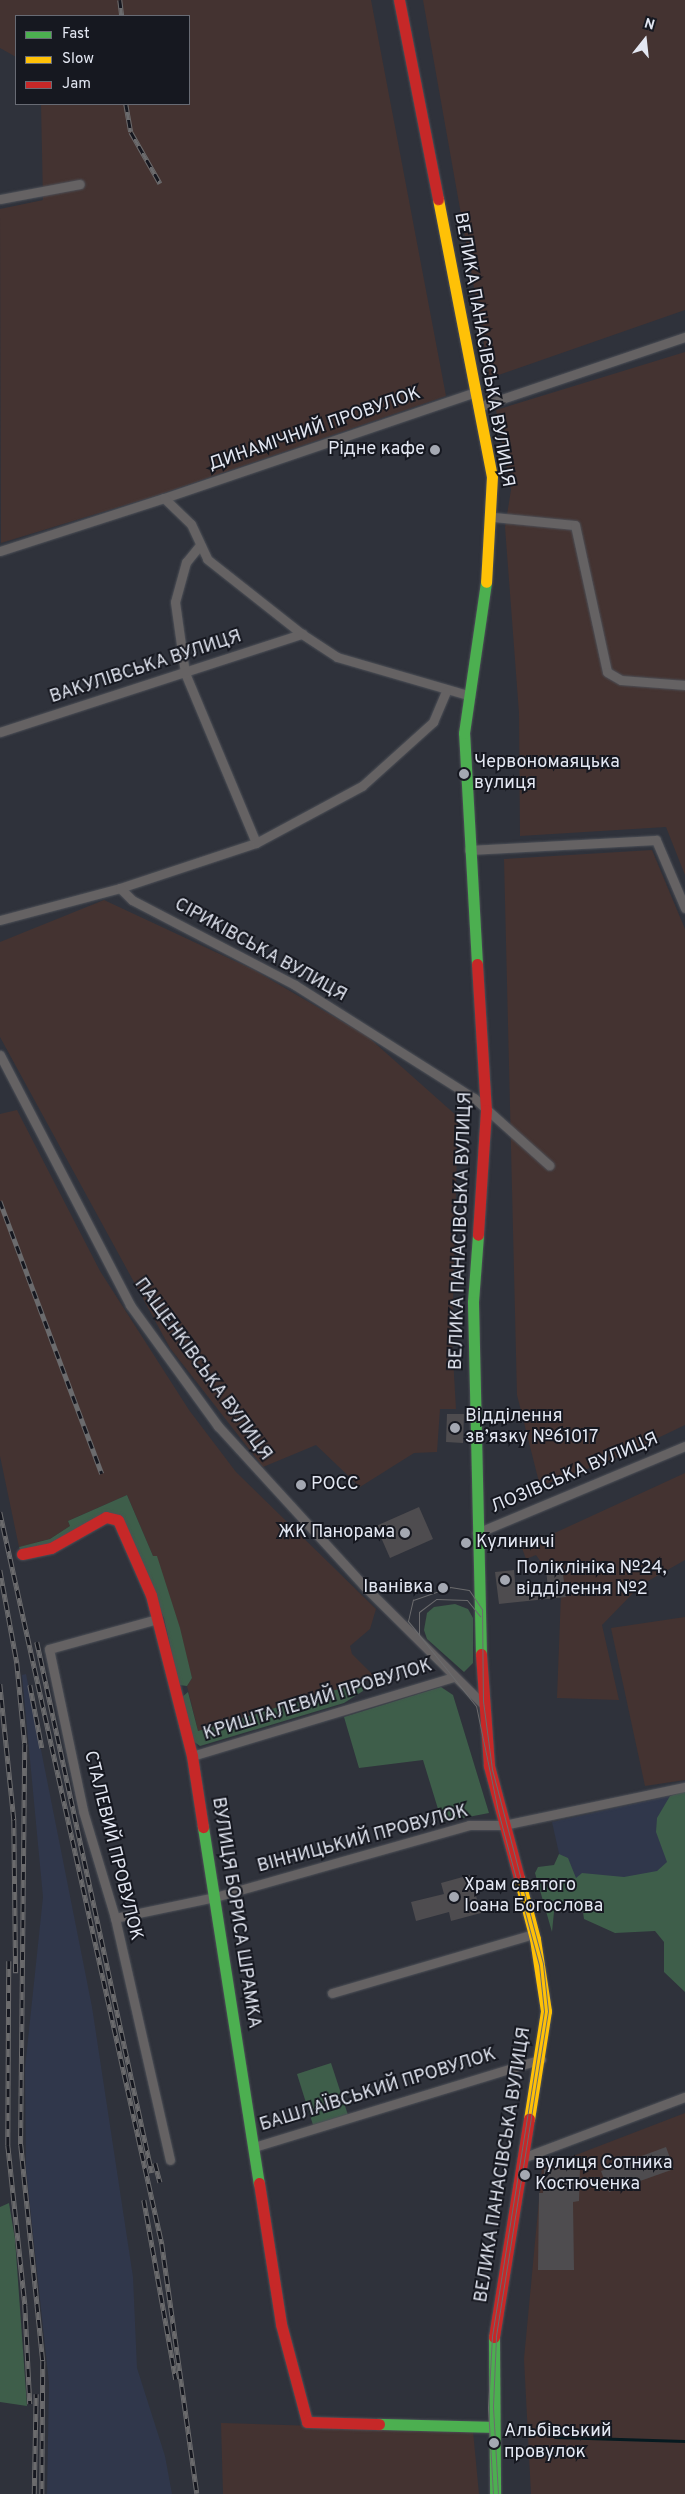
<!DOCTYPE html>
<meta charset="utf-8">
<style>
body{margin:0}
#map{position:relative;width:685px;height:2494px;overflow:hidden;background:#2f323b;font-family:Overpass,sans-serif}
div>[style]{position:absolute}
.industrial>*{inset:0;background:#443331}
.built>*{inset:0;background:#30374b}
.green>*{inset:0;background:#3e5e4a}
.stream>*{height:2.5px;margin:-1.25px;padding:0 1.25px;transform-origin:1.25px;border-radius:1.25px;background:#061a20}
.building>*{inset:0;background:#4e4c4f}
.roads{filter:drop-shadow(0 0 1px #4d5057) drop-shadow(0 0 1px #4d5057)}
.street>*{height:9px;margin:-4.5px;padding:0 4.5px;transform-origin:4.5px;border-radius:4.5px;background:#656263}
.fast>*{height:11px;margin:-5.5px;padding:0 5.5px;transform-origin:5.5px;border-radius:5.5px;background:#4caf50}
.slow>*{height:11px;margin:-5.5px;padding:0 5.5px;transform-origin:5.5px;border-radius:5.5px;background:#ffc107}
.jam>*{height:11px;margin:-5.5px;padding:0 5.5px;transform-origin:5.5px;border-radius:5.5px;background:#c62828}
.tram>*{height:1px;margin:-0.5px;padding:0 0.5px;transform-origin:0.5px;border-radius:0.5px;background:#6b6b6d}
.rail>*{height:4.5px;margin-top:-2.25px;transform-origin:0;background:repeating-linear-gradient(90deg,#161820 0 8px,#6b6b6d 0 16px);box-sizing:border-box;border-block:1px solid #6b6b6d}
.dots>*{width:14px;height:14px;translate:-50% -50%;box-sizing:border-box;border:2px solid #161820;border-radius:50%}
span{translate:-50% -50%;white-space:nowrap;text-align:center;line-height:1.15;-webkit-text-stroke:4px #161820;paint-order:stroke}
.street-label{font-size:18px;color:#e3e7f2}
.poi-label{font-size:18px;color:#e3e7f2}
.right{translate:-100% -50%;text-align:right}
.left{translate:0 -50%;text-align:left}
.legend{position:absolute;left:15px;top:15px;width:175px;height:90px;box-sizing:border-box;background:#161820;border:1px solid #686b74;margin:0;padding:6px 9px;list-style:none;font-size:15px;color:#e3e7f2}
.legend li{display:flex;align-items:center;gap:10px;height:25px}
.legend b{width:25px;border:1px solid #686b74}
.north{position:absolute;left:620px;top:15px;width:50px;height:50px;-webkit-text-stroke:4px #161820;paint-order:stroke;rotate:16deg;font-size:14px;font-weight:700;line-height:20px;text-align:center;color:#e3e7f2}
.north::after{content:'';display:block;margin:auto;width:18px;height:22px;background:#e3e7f2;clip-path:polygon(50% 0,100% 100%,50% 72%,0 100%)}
</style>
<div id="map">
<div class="industrial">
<div style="clip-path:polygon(0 0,371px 0,446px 396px,158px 495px,1px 543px,0 209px,43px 200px,41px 104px,189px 104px,189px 16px,16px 16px,16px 57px,0 48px)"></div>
<div style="clip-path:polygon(423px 0,685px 0,685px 310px,490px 378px)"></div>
<div style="clip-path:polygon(685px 352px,685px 875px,666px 827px,520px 836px,519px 713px,505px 527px,511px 490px,496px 410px)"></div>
<div style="clip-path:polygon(652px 850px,685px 929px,685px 1425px,614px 1459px,540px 1486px,517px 1395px,504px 859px)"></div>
<div style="clip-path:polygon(104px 900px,254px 970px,367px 1036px,458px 1117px,452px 1340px,456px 1409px,440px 1409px,437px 1452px,414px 1453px,360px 1487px,316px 1445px,263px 1467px,170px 1348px,0 1037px,0 942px)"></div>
<div style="clip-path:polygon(17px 1110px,100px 1271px,189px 1410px,236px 1472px,376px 1609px,370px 1629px,350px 1646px,352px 1654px,376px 1678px,198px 1731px,187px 1686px,192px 1678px,153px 1556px,127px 1495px,68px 1521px,70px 1526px,50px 1539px,19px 1547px,0 1456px,0 1114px)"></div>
<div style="clip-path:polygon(685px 1473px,685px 1560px,641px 1585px,602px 1625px,619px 1700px,557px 1698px,562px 1568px,546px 1569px,536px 1555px,526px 1559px,522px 1548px)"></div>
<div style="clip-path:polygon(685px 1617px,685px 1780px,645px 1786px,611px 1628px)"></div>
<div style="clip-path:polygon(685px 2113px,685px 2494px,531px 2494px,524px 2359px,542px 2168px)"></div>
<div style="clip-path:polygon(221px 2423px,473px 2431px,479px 2494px,223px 2494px)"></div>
</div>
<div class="built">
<div style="clip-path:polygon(26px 1674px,92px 2007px,133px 2277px,137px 2368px,165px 2456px,172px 2494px,47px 2494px,49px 2383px,26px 2169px,25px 2068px,43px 1897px,22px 1675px)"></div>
<div style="clip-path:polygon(670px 1796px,685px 1882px,571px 1907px,552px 1822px)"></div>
</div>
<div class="green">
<div style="clip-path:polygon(127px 1495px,153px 1556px,157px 1556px,180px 1628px,192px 1678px,187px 1686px,179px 1685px,164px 1618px,119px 1518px,50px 1546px,21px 1552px,19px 1547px,50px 1539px,70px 1526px,68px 1521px)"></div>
<div style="clip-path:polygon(455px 1604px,468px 1609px,473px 1618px,473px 1663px,464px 1672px,427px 1639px,424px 1630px,427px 1613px,434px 1607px)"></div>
<div style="clip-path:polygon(362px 1682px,363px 1691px,344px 1703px,200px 1746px,193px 1741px,181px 1698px,188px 1692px,198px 1731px)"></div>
<div style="clip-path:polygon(441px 1687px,453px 1695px,489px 1813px,442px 1822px,423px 1760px,359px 1768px,344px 1717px)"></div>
<div style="clip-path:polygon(685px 1791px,685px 1992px,664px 1972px,664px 1942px,655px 1931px,615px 1933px,584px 1919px,583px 1912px,555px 1902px,552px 1932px,535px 1873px,538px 1867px,554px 1865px,559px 1854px,568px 1858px,576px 1878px,582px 1873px,624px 1877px,657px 1871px,667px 1862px,656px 1832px,657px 1818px,670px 1796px)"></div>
<div style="clip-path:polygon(331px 2063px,348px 2115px,313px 2125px,297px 2074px)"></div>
<div style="clip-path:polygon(9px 2203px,15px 2239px,27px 2406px,0 2402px,0 2207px)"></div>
</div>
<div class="stream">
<div style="left:555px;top:2437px;width:130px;rotate:1.8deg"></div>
</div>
<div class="building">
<div style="clip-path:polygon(447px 1414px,464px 1414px,463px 1443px,446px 1442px)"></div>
<div style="clip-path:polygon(419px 1507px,433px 1539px,390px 1558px,376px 1526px)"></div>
<div style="clip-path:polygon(562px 1567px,566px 1597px,499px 1604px,495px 1572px,514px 1570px,516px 1592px,548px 1589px,546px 1569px)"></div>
<div style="clip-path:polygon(470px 1875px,481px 1913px,451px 1921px,449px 1912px,416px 1921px,411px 1902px,444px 1894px,441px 1883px)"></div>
<div style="clip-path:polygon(666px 2147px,674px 2169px,609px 2192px,601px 2171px)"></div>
<div style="clip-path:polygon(544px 2169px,580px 2169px,579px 2201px,573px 2202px,574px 2270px,538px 2270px,539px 2193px,543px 2193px)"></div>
</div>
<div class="roads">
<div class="street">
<div style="left:0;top:199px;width:81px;rotate:-10.6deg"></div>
<div style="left:478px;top:407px;width:219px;rotate:-18.7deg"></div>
<div style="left:164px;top:498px;width:330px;rotate:-18.8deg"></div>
<div style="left:493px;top:517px;width:82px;rotate:5.6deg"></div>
<div style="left:575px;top:525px;width:150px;rotate:77.7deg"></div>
<div style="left:607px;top:672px;width:16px;rotate:30deg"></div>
<div style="left:621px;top:680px;width:64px;rotate:4.5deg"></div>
<div style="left:200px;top:545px;width:22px;rotate:129deg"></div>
<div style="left:186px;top:562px;width:41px;rotate:105.4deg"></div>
<div style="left:175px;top:602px;width:72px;rotate:82deg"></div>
<div style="left:185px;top:673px;width:184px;rotate:67.3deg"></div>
<div style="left:0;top:551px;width:172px;rotate:-17.9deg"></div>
<div style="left:164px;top:498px;width:37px;rotate:44deg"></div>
<div style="left:191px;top:524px;width:38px;rotate:65deg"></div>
<div style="left:207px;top:559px;width:121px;rotate:38.3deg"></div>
<div style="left:302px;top:634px;width:42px;rotate:33.3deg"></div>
<div style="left:337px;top:657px;width:136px;rotate:16.2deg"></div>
<div style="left:0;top:732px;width:318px;rotate:-18deg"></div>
<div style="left:469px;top:850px;width:187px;rotate:-3.1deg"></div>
<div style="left:656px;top:840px;width:74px;rotate:66.9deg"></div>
<div style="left:120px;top:888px;width:143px;rotate:-18.3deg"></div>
<div style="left:256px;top:843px;width:120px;rotate:-28.3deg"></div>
<div style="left:362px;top:786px;width:96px;rotate:-42deg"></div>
<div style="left:433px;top:722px;width:33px;rotate:-67deg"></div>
<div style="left:0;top:920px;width:124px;rotate:-14.9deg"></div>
<div style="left:120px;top:888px;width:17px;rotate:45deg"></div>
<div style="left:132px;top:900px;width:184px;rotate:27.5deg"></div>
<div style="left:295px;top:985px;width:212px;rotate:32.3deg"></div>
<div style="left:474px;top:1098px;width:101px;rotate:41.8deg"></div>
<div style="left:0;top:1055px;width:282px;rotate:62.5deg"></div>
<div style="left:130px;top:1305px;width:150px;rotate:54deg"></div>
<div style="left:218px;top:1426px;width:217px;rotate:47.6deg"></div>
<div style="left:364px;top:1586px;width:166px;rotate:44.8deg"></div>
<div style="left:477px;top:1533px;width:225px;rotate:-22.7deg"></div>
<div style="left:157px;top:1619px;width:112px;rotate:164.5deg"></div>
<div style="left:49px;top:1649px;width:166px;rotate:78.1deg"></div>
<div style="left:83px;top:1811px;width:112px;rotate:73.3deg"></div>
<div style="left:115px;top:1918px;width:248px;rotate:77.2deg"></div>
<div style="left:192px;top:1756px;width:273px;rotate:-16.8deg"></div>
<div style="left:115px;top:1918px;width:102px;rotate:-11.9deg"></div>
<div style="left:215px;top:1897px;width:264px;rotate:-15.8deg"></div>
<div style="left:469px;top:1825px;width:35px"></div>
<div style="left:504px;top:1825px;width:185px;rotate:-11.9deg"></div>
<div style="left:332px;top:1993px;width:210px;rotate:-16.3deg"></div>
<div style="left:254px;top:2147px;width:300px;rotate:-17deg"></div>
<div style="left:525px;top:2157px;width:171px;rotate:-20.6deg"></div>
</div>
<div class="fast">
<div style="left:477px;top:964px;width:231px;rotate:-93.2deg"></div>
<div style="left:464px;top:733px;width:153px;rotate:-81.7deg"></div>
<div style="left:478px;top:1235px;width:67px;rotate:94.3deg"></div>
<div style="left:473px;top:1302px;width:352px;rotate:88.7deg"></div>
<div style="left:203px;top:1827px;width:360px;rotate:81.1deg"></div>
<div style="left:494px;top:2337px;width:157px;rotate:89.6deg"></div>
<div style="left:379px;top:2424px;width:112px;rotate:1.5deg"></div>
</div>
<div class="slow">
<div style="left:438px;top:199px;width:282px;rotate:79deg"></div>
<div style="left:492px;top:476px;width:106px;rotate:93.2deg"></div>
<div style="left:519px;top:1878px;width:63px;rotate:75.3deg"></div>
<div style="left:535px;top:1939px;width:73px;rotate:81.3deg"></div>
<div style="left:546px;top:2011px;width:109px;rotate:98.9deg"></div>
</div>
<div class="jam">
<div style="left:399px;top:0;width:203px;rotate:78.9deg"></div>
<div style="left:477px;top:964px;width:146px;rotate:86.5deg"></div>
<div style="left:486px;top:1110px;width:125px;rotate:93.7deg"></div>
<div style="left:22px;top:1554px;width:30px;rotate:-12deg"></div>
<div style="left:51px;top:1548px;width:63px;rotate:-29.4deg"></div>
<div style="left:106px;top:1517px;width:12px;rotate:14deg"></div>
<div style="left:118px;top:1520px;width:82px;rotate:66.3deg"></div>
<div style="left:151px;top:1595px;width:166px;rotate:75.7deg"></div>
<div style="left:192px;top:1756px;width:72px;rotate:81.2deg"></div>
<div style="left:481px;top:1654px;width:112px;rotate:85.9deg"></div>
<div style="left:489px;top:1766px;width:116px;rotate:75deg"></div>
<div style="left:259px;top:2183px;width:143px;rotate:81.1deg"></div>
<div style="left:281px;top:2324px;width:101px;rotate:75.1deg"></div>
<div style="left:307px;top:2422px;width:72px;rotate:1.6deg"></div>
<div style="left:494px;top:2337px;width:221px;rotate:-80.9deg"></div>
</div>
</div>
<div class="tram">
<div style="left:419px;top:1635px;width:23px;rotate:-90deg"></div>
<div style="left:419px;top:1612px;width:21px;rotate:-37deg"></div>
<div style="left:436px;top:1599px;width:31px;rotate:2deg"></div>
<div style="left:467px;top:1600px;width:21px;rotate:51deg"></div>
<div style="left:493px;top:2494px;width:86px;rotate:-93.3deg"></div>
<div style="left:488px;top:2408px;width:72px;rotate:-86.8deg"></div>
<div style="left:492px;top:2336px;width:329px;rotate:-80.9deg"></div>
<div style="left:544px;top:2011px;width:46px;rotate:-96.2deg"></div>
<div style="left:539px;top:1965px;width:159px;rotate:-104.9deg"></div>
<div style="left:498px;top:1811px;width:107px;rotate:-101.8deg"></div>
<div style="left:476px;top:1706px;width:109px;rotate:-128.7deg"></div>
<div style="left:408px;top:1621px;width:22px;rotate:-77deg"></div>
<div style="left:413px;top:1600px;width:39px;rotate:-19deg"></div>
<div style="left:450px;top:1587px;width:19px;rotate:9deg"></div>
<div style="left:469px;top:1590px;width:23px;rotate:56deg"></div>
<div style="left:482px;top:1609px;width:92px;rotate:89.4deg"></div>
<div style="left:483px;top:1701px;width:69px;rotate:82.5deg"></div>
<div style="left:492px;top:1769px;width:202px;rotate:75.3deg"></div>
<div style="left:543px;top:1964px;width:47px;rotate:83.9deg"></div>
<div style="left:548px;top:2011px;width:330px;rotate:99.1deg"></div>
<div style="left:496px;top:2337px;width:70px;rotate:92.5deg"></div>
<div style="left:493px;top:2407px;width:87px;rotate:86.7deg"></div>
</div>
<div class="rail">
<div style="left:120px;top:0;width:16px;rotate:83deg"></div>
<div style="left:126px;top:104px;width:28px;rotate:80deg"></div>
<div style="left:131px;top:132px;width:59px;rotate:60.4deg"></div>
<div style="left:0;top:1201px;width:291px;rotate:69.5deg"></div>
<div style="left:0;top:1512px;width:750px;rotate:77.52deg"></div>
<div style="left:162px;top:2244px;width:252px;rotate:82deg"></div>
<div style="left:0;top:1570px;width:95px;rotate:79.6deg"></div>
<div style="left:17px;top:1663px;width:81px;rotate:84.4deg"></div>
<div style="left:25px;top:1744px;width:401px;rotate:90.6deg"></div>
<div style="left:21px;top:2145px;width:217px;rotate:84.2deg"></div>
<div style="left:43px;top:2361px;width:133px;rotate:90.4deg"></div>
<div style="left:37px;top:1642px;width:543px;rotate:77.78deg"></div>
<div style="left:0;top:1684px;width:137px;rotate:84.1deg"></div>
<div style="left:14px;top:1820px;width:153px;rotate:89.3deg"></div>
<div style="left:30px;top:1685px;width:64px;rotate:79.2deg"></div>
<div style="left:9px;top:1961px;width:184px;rotate:90.3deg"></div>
<div style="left:8px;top:2145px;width:161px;rotate:83.9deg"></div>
<div style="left:25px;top:2305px;width:99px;rotate:87.1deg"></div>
<div style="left:155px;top:2163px;width:20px;rotate:75deg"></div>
<div style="left:144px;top:2200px;width:182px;rotate:79.9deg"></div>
<div style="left:34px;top:2494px;width:100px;rotate:-88.9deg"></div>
</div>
<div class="dots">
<div style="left:435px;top:450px;background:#a4a8b2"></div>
<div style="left:464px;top:774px;background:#a4a8b2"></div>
<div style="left:455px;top:1428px;background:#a4a8b2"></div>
<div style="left:301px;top:1485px;background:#a4a8b2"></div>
<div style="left:405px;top:1533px;background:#a4a8b2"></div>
<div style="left:466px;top:1543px;background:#a4a8b2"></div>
<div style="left:505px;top:1580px;background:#a4a8b2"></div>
<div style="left:443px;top:1588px;background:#a4a8b2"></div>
<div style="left:454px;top:1897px;background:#a4a8b2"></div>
<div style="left:525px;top:2175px;background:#a4a8b2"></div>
<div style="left:494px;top:2443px;background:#a4a8b2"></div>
</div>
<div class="street-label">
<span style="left:483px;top:350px;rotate:80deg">ВЕЛИКА ПАНАСІВСЬКА ВУЛИЦЯ</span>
<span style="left:315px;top:430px;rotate:-19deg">ДИНАМІЧНИЙ ПРОВУЛОК</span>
<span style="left:146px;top:668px;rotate:-18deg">ВАКУЛІВСЬКА ВУЛИЦЯ</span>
<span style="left:260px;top:951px;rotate:29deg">СІРИКІВСЬКА ВУЛИЦЯ</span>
<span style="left:462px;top:1231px;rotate:-88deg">ВЕЛИКА ПАНАСІВСЬКА ВУЛИЦЯ</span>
<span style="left:202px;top:1370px;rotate:54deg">ПАЩЕНКІВСЬКА ВУЛИЦЯ</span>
<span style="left:575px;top:1474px;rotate:-23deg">ЛОЗІВСЬКА ВУЛИЦЯ</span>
<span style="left:318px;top:1701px;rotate:-17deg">КРИШТАЛЕВИЙ ПРОВУЛОК</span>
<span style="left:363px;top:1840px;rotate:-15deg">ВІННИЦЬКИЙ ПРОВУЛОК</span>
<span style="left:112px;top:1846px;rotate:76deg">СТАЛЕВИЙ ПРОВУЛОК</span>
<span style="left:235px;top:1913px;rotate:81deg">ВУЛИЦЯ БОРИСА ШРАМКА</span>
<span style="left:378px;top:2091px;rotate:-17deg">БАШЛАЇВСЬКИЙ ПРОВУЛОК</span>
<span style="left:504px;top:2165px;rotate:-81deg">ВЕЛИКА ПАНАСІВСЬКА ВУЛИЦЯ</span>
</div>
<div class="poi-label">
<span class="right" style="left:425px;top:450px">Рідне кафе</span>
<span class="left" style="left:474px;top:774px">Червономаяцька<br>вулиця</span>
<span class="left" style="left:465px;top:1428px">Відділення<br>зв’язку №61017</span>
<span class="left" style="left:311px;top:1485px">РОСС</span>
<span class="right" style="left:395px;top:1533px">ЖК Панорама</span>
<span class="left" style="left:476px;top:1543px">Кулиничі</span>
<span class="left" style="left:516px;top:1580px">Поліклініка №24,<br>відділення №2</span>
<span class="right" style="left:433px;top:1588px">Іванівка</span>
<span class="left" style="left:464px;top:1897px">Храм святого<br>Іоана Богослова</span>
<span class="left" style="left:535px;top:2175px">вулиця Сотника<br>Костюченка</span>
<span class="left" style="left:504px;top:2443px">Альбівський<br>провулок</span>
</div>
<ul class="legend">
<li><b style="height:6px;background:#4caf50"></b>Fast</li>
<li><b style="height:6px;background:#ffc107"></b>Slow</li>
<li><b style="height:6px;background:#c62828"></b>Jam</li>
</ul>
<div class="north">N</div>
</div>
